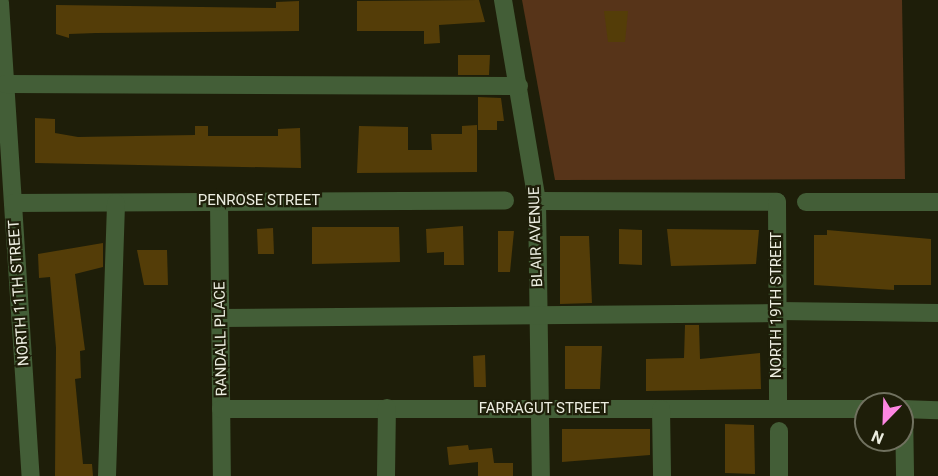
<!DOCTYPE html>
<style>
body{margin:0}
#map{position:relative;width:938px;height:476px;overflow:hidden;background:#1e1e09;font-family:Roboto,sans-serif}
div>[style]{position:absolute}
.green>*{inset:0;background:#573419}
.building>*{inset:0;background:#543d08}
.minor>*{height:18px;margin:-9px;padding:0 9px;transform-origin:9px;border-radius:9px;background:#435e37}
span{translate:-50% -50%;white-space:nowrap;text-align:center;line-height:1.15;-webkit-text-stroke:4.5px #1e1e09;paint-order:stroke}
.street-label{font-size:15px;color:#ecede0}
.north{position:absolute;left:854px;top:392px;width:60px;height:60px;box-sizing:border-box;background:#1e1e09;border:2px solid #70715f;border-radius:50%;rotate:203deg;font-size:16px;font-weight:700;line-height:24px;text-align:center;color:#ecede0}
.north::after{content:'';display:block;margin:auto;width:21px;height:27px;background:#fd86e2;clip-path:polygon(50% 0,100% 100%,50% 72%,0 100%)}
</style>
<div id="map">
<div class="green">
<div style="clip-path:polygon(522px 0,902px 0,905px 179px,555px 180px)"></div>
</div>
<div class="building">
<div style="clip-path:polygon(479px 0,485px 22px,439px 25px,440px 43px,424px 44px,424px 31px,357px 31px,357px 1px)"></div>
<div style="clip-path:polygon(299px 1px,299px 31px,96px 33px,69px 34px,69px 38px,56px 34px,56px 5px,276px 8px,276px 2px)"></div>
<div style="clip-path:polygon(604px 11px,628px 11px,625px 42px,608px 42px)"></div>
<div style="clip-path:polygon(458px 55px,490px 55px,489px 75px,458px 75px)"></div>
<div style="clip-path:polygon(478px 97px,501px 98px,504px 121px,497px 121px,497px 130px,478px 130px)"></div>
<div style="clip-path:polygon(35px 118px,55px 119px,55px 133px,78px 137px,195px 135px,195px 126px,208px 126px,208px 136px,278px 136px,278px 129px,300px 128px,301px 168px,35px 163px)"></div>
<div style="clip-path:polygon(477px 125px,477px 172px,357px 173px,359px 126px,408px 127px,408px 150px,432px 150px,431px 134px,462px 134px,462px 126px)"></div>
<div style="clip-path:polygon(463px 226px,464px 265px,444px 265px,444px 252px,427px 253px,426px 229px)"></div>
<div style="clip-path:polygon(312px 227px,399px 227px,400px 262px,312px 264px)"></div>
<div style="clip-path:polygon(273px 228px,274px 254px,258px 254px,257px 229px)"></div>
<div style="clip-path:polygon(619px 229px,642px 230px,642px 265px,619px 264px)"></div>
<div style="clip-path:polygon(667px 229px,759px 230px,756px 264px,671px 266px)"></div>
<div style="clip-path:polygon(827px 230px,931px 239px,931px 285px,894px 285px,894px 290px,814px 285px,814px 235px,827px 235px)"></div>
<div style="clip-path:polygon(498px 231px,514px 231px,510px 272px,498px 272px)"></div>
<div style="clip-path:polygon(560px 236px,589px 236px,592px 303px,560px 304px)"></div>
<div style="clip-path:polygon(103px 243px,103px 267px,75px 274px,85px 350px,80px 351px,81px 378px,75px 379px,83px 464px,92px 464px,93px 476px,55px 476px,56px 348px,50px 277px,39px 278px,38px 254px)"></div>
<div style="clip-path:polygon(137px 250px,167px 250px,168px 285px,144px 285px)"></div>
<div style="clip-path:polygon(685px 325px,699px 325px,700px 359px,760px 353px,761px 389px,646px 391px,646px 359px,684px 358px)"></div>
<div style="clip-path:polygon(565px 346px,602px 346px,600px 389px,565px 389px)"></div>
<div style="clip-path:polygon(485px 355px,486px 387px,474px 387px,473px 356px)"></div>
<div style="clip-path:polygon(725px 424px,754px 425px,755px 474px,725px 473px)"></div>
<div style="clip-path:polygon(562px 429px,650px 429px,650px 455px,562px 462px)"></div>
<div style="clip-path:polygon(468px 445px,469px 450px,492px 448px,494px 463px,513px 463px,513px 476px,478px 476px,478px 462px,449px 465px,447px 447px)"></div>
</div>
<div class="minor">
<div style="left:503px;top:0;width:204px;rotate:80.4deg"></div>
<div style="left:537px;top:201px;width:275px;rotate:89.2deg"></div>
<div style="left:0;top:3px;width:474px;rotate:86.3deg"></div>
<div style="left:5px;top:84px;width:514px;rotate:0.22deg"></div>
<div style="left:219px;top:201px;width:275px;rotate:89.4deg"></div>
<div style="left:537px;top:201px;width:240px;rotate:0.2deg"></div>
<div style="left:777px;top:202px;width:207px;rotate:89.7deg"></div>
<div style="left:806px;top:202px;width:132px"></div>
<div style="left:13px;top:203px;width:492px;rotate:-0.3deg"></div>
<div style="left:778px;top:311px;width:160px;rotate:0.7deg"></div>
<div style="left:220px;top:318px;width:558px;rotate:-0.51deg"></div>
<div style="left:221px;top:409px;width:645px"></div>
<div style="left:661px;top:409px;width:67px;rotate:89.1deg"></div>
<div style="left:902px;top:409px;width:36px;rotate:2deg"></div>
<div style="left:904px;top:409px;width:67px;rotate:89.1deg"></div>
<div style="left:779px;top:431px;width:45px;rotate:90deg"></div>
<div style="left:107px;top:476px;width:273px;rotate:-88.1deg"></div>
<div style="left:386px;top:476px;width:68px;rotate:-89.2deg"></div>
</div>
<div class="street-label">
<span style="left:259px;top:201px">PENROSE STREET</span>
<span style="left:536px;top:237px;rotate:-92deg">BLAIR AVENUE</span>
<span style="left:19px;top:293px;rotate:-94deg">NORTH 11TH STREET</span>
<span style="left:777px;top:305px;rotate:-90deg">NORTH 19TH STREET</span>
<span style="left:221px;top:339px;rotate:-91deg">RANDALL PLACE</span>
<span style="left:544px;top:409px">FARRAGUT STREET</span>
</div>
<div class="north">N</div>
</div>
